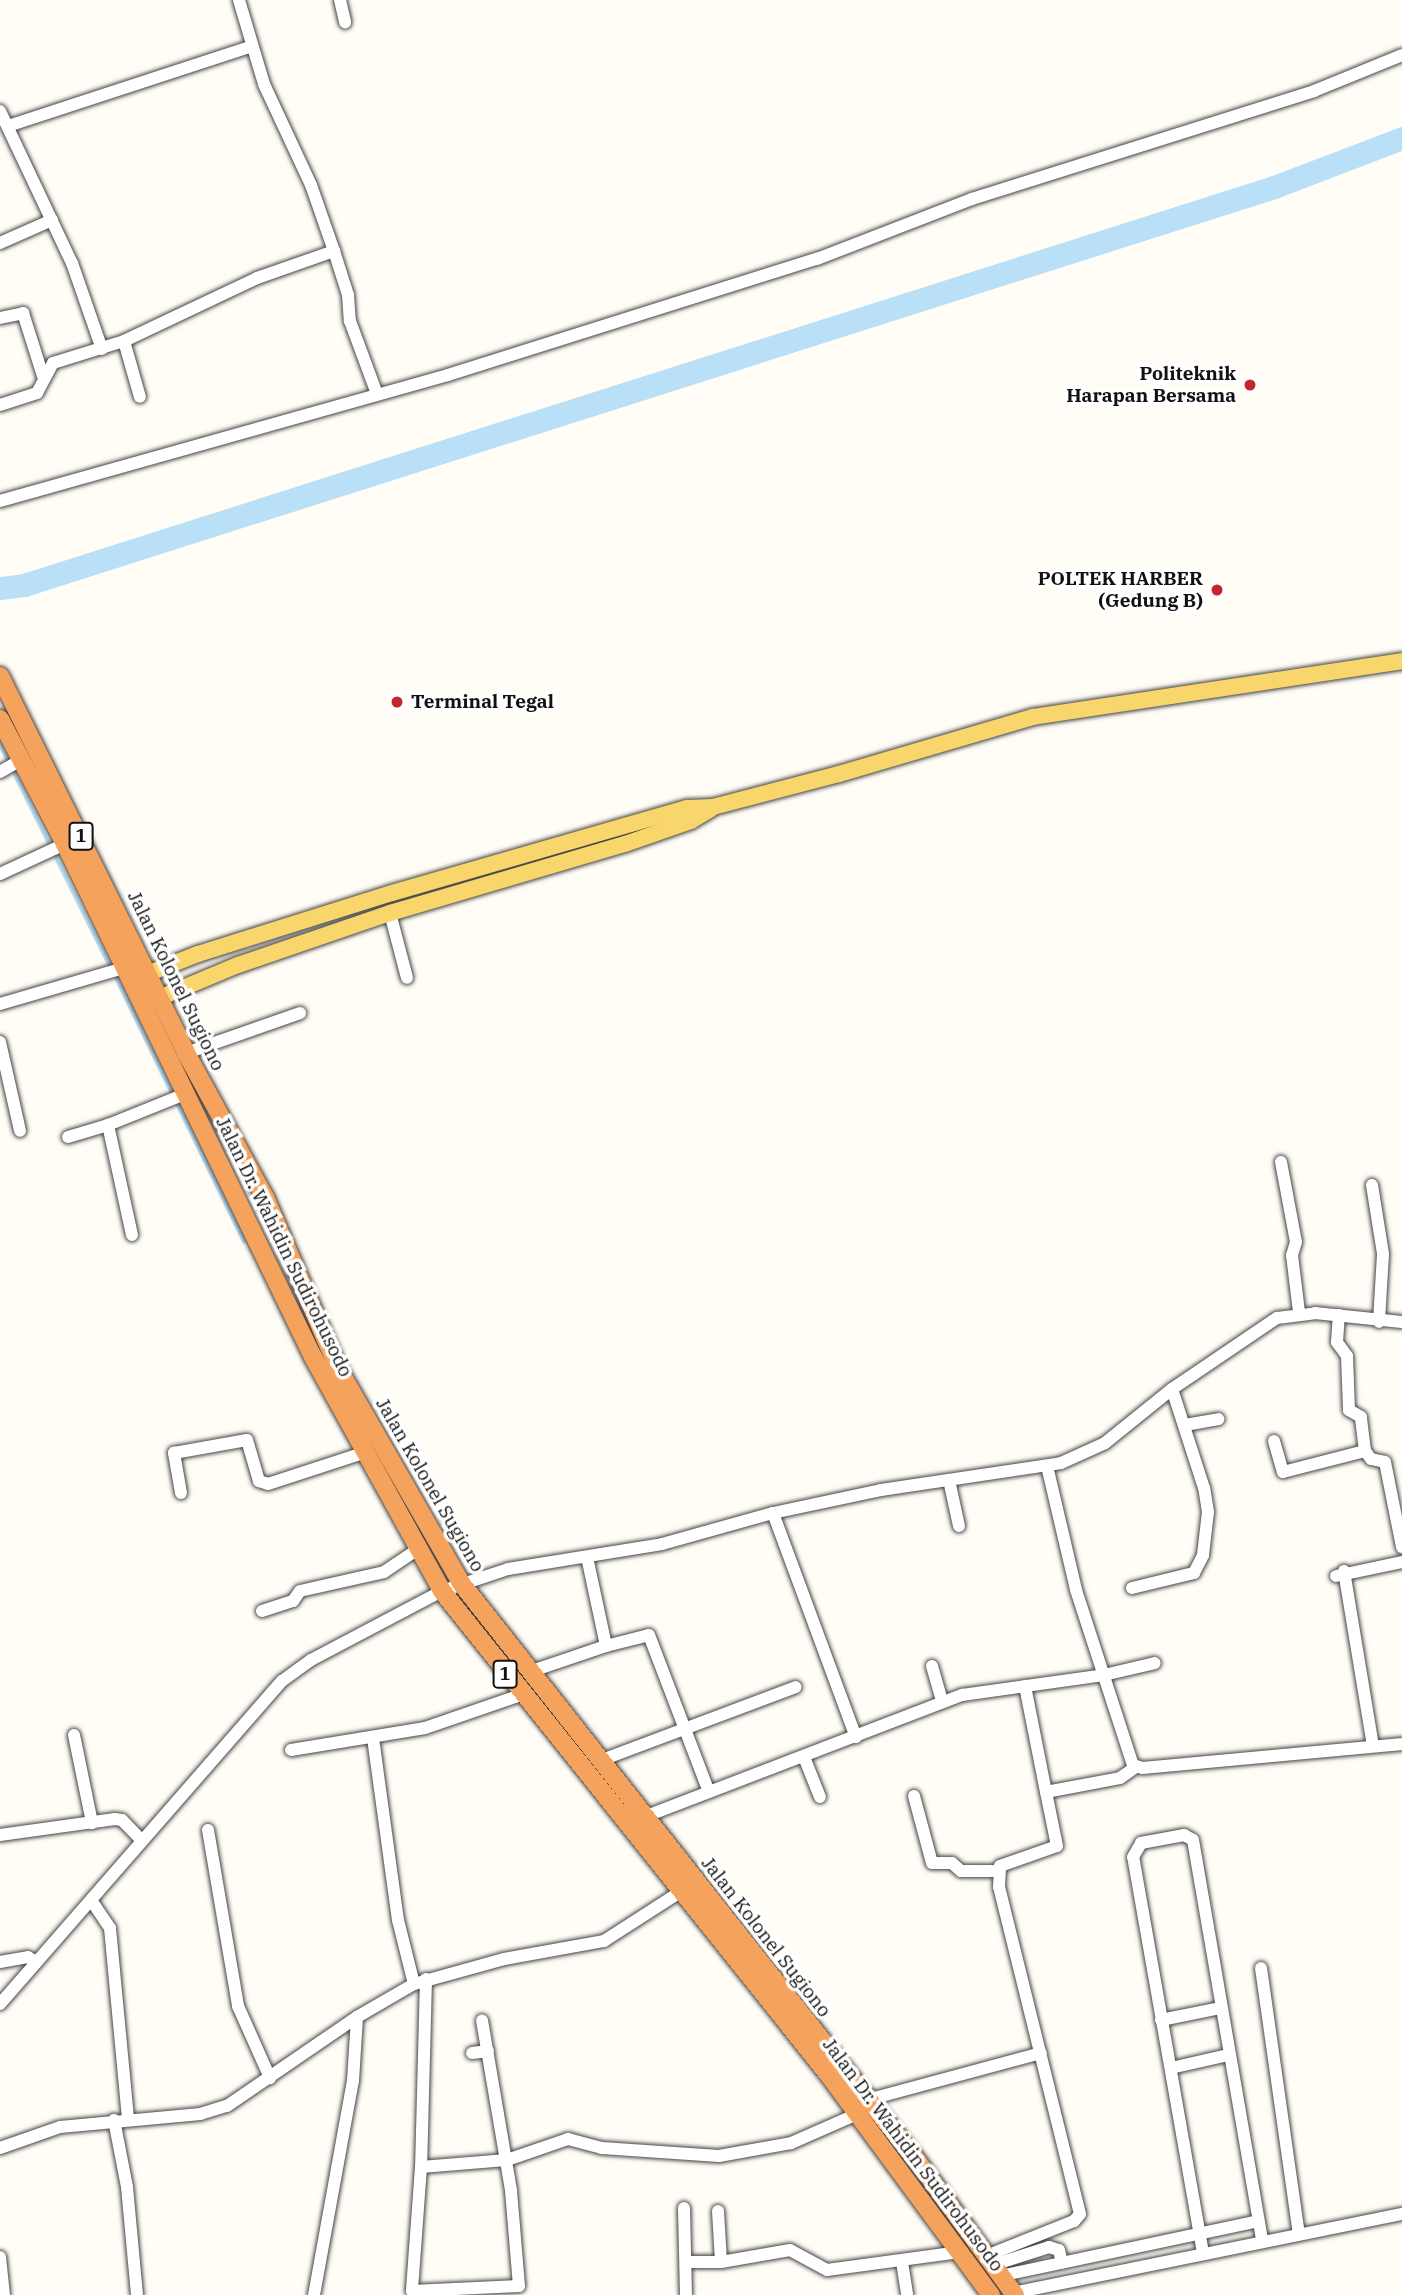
<!DOCTYPE html>
<style>
body{margin:0}
#map{position:relative;width:1402px;height:2295px;overflow:hidden;background:#fffdf5;font-family:"IBM Plex Serif",serif}
div>[style]{position:absolute}
.stream>*{height:3.5px;margin:-1.75px;padding:0 1.75px;transform-origin:1.75px;border-radius:1.75px;background:#b9e0f7}
.river>*{height:23px;margin:-11.5px;padding:0 11.5px;transform-origin:11.5px;border-radius:11.5px;background:#b9e0f7}
.roads{filter:drop-shadow(0 0 2px #444) drop-shadow(0 0 2px #444)}
.minor>*{height:12px;margin:-6px;padding:0 6px;transform-origin:6px;border-radius:6px;background:#fff}
.major>*{height:16px;margin:-8px;padding:0 8px;transform-origin:8px;border-radius:8px;background:#f9d66b}
.highway>*{height:18px;margin:-9px;padding:0 9px;transform-origin:9px;border-radius:9px;background:#f5a25d}
.dots>*{width:19px;height:19px;translate:-50% -50%;box-sizing:border-box;border:4px solid #fff;border-radius:50%}
span{translate:-50% -50%;white-space:nowrap;text-align:center;line-height:1.15;-webkit-text-stroke:7px #fff;paint-order:stroke}
.shield-label span{padding:2px 5px;background:#fff;border:2px solid;border-radius:5px;-webkit-text-stroke-width:0}
.shield-label{font-size:18px;color:#111;font-weight:700}
.poi-label{font-size:19px;color:#111;font-weight:700}
.right{translate:-100% -50%;text-align:right}
.left{translate:0 -50%;text-align:left}
.street-label{font-size:19px;color:#111}
</style>
<div id="map">
<div class="stream">
<div style="left:0;top:744px;width:250px;rotate:63.6deg"></div>
<div style="left:115px;top:975px;width:296px;rotate:64.1deg"></div>
</div>
<div class="river">
<div style="left:0;top:588px;width:24px;rotate:-7deg"></div>
<div style="left:24px;top:585px;width:1312px;rotate:-17.66deg"></div>
<div style="left:1274px;top:187px;width:137px;rotate:-20.9deg"></div>
</div>
<div class="roads">
<div class="minor">
<div style="left:340px;top:0;width:23px;rotate:77deg"></div>
<div style="left:0;top:111px;width:168px;rotate:64.7deg"></div>
<div style="left:72px;top:263px;width:91px;rotate:70.8deg"></div>
<div style="left:8px;top:126px;width:255px;rotate:-18.1deg"></div>
<div style="left:0;top:243px;width:57px;rotate:-23.9deg"></div>
<div style="left:334px;top:251px;width:46px;rotate:72.3deg"></div>
<div style="left:348px;top:295px;width:26px;rotate:86deg"></div>
<div style="left:350px;top:321px;width:78px;rotate:69.7deg"></div>
<div style="left:0;top:318px;width:24px;rotate:-12deg"></div>
<div style="left:23px;top:313px;width:66px;rotate:72.4deg"></div>
<div style="left:124px;top:341px;width:58px;rotate:74.1deg"></div>
<div style="left:0;top:405px;width:39px;rotate:-18deg"></div>
<div style="left:37px;top:393px;width:34px;rotate:-62deg"></div>
<div style="left:53px;top:363px;width:74px;rotate:-17.2deg"></div>
<div style="left:124px;top:341px;width:147px;rotate:-25.3deg"></div>
<div style="left:257px;top:278px;width:82px;rotate:-19.3deg"></div>
<div style="left:334px;top:251px;width:70px;rotate:-109.2deg"></div>
<div style="left:311px;top:185px;width:111px;rotate:-115deg"></div>
<div style="left:264px;top:84px;width:88px;rotate:-106.6deg"></div>
<div style="left:0;top:501px;width:465px;rotate:-15.7deg"></div>
<div style="left:448px;top:375px;width:387px;rotate:-17.5deg"></div>
<div style="left:817px;top:259px;width:166px;rotate:-21.2deg"></div>
<div style="left:972px;top:199px;width:359px;rotate:-17.5deg"></div>
<div style="left:1314px;top:91px;width:95px;rotate:-22.2deg"></div>
<div style="left:0;top:772px;width:24px;rotate:-30deg"></div>
<div style="left:0;top:874px;width:72px;rotate:-24.8deg"></div>
<div style="left:390px;top:913px;width:67px;rotate:75.3deg"></div>
<div style="left:0;top:1004px;width:136px;rotate:-16.2deg"></div>
<div style="left:0;top:1042px;width:91px;rotate:77.3deg"></div>
<div style="left:186px;top:1053px;width:121px;rotate:-19.3deg"></div>
<div style="left:68px;top:1137px;width:42px;rotate:-16.7deg"></div>
<div style="left:1281px;top:1162px;width:81px;rotate:79.4deg"></div>
<div style="left:1296px;top:1242px;width:14px;rotate:107deg"></div>
<div style="left:1292px;top:1255px;width:57px;rotate:83deg"></div>
<div style="left:1372px;top:1185px;width:70px;rotate:80.9deg"></div>
<div style="left:1383px;top:1254px;width:68px;rotate:93.4deg"></div>
<div style="left:132px;top:1235px;width:113px;rotate:-102.3deg"></div>
<div style="left:108px;top:1125px;width:83px;rotate:-21.9deg"></div>
<div style="left:1185px;top:1425px;width:34px;rotate:-10deg"></div>
<div style="left:1274px;top:1441px;width:32px;rotate:74deg"></div>
<div style="left:1283px;top:1472px;width:85px;rotate:-14.4deg"></div>
<div style="left:1365px;top:1451px;width:34px;rotate:-97deg"></div>
<div style="left:1361px;top:1417px;width:14px;rotate:-150deg"></div>
<div style="left:1349px;top:1410px;width:54px;rotate:-92.1deg"></div>
<div style="left:1347px;top:1356px;width:17px;rotate:-126deg"></div>
<div style="left:1337px;top:1342px;width:27px;rotate:-86deg"></div>
<div style="left:1365px;top:1451px;width:10px;rotate:53deg"></div>
<div style="left:1371px;top:1459px;width:14px;rotate:12deg"></div>
<div style="left:1385px;top:1462px;width:87px;rotate:78.7deg"></div>
<div style="left:1047px;top:1466px;width:127px;rotate:76.8deg"></div>
<div style="left:1076px;top:1590px;width:184px;rotate:72deg"></div>
<div style="left:1133px;top:1765px;width:10px;rotate:17deg"></div>
<div style="left:1143px;top:1768px;width:260px;rotate:-5.3deg"></div>
<div style="left:949px;top:1480px;width:47px;rotate:77.7deg"></div>
<div style="left:181px;top:1493px;width:41px;rotate:-99.9deg"></div>
<div style="left:174px;top:1453px;width:74px;rotate:-10.1deg"></div>
<div style="left:247px;top:1440px;width:43px;rotate:73.7deg"></div>
<div style="left:259px;top:1481px;width:9px;rotate:18deg"></div>
<div style="left:268px;top:1484px;width:100px;rotate:-18.1deg"></div>
<div style="left:773px;top:1513px;width:239px;rotate:69.7deg"></div>
<div style="left:587px;top:1557px;width:91px;rotate:77.9deg"></div>
<div style="left:606px;top:1646px;width:44px;rotate:-14.3deg"></div>
<div style="left:649px;top:1635px;width:168px;rotate:69.1deg"></div>
<div style="left:1344px;top:1571px;width:177px;rotate:80.6deg"></div>
<div style="left:1336px;top:1576px;width:67px;rotate:-12deg"></div>
<div style="left:1132px;top:1588px;width:64px;rotate:-13.6deg"></div>
<div style="left:1194px;top:1573px;width:20px;rotate:-63deg"></div>
<div style="left:1203px;top:1555px;width:43px;rotate:-83.4deg"></div>
<div style="left:1208px;top:1512px;width:24px;rotate:-99deg"></div>
<div style="left:1204px;top:1488px;width:104px;rotate:-107.9deg"></div>
<div style="left:262px;top:1611px;width:33px;rotate:-18deg"></div>
<div style="left:293px;top:1601px;width:12px;rotate:-55deg"></div>
<div style="left:300px;top:1591px;width:86px;rotate:-12.7deg"></div>
<div style="left:384px;top:1572px;width:40px;rotate:-34deg"></div>
<div style="left:932px;top:1666px;width:36px;rotate:74deg"></div>
<div style="left:529px;top:1672px;width:81px;rotate:-18.7deg"></div>
<div style="left:1025px;top:1686px;width:108px;rotate:78.8deg"></div>
<div style="left:74px;top:1735px;width:90px;rotate:78.4deg"></div>
<div style="left:373px;top:1738px;width:184px;rotate:82.2deg"></div>
<div style="left:398px;top:1920px;width:66px;rotate:76deg"></div>
<div style="left:291px;top:1750px;width:136px;rotate:-9.3deg"></div>
<div style="left:425px;top:1728px;width:102px;rotate:-19deg"></div>
<div style="left:804px;top:1757px;width:43px;rotate:68.2deg"></div>
<div style="left:599px;top:1761px;width:210px;rotate:-20.6deg"></div>
<div style="left:914px;top:1796px;width:69px;rotate:75deg"></div>
<div style="left:932px;top:1863px;width:20px"></div>
<div style="left:952px;top:1863px;width:12px;rotate:42deg"></div>
<div style="left:961px;top:1871px;width:37px"></div>
<div style="left:644px;top:1817px;width:341px;rotate:-21deg"></div>
<div style="left:962px;top:1695px;width:143px;rotate:-8deg"></div>
<div style="left:1104px;top:1675px;width:52px;rotate:-13.2deg"></div>
<div style="left:208px;top:1830px;width:179px;rotate:80.3deg"></div>
<div style="left:238px;top:2006px;width:79px;rotate:66deg"></div>
<div style="left:0;top:1835px;width:116px;rotate:-7.9deg"></div>
<div style="left:115px;top:1819px;width:7px;rotate:8deg"></div>
<div style="left:122px;top:1820px;width:28px;rotate:46deg"></div>
<div style="left:91px;top:1900px;width:34px;rotate:56deg"></div>
<div style="left:110px;top:1928px;width:193px;rotate:84.6deg"></div>
<div style="left:0;top:1962px;width:28px;rotate:-10deg"></div>
<div style="left:28px;top:1957px;width:9px;rotate:32deg"></div>
<div style="left:1261px;top:1968px;width:269px;rotate:81.9deg"></div>
<div style="left:426px;top:1979px;width:188px;rotate:91.5deg"></div>
<div style="left:421px;top:2167px;width:86px;rotate:-4.7deg"></div>
<div style="left:507px;top:2160px;width:65px;rotate:-19deg"></div>
<div style="left:568px;top:2139px;width:35px;rotate:15deg"></div>
<div style="left:602px;top:2148px;width:117px;rotate:3.9deg"></div>
<div style="left:719px;top:2156px;width:73px;rotate:-10.2deg"></div>
<div style="left:791px;top:2143px;width:72px;rotate:-23.7deg"></div>
<div style="left:0;top:2004px;width:429px;rotate:-48.9deg"></div>
<div style="left:282px;top:1681px;width:36px;rotate:-36deg"></div>
<div style="left:311px;top:1660px;width:148px;rotate:-27.8deg"></div>
<div style="left:442px;top:1591px;width:70px;rotate:-18.4deg"></div>
<div style="left:508px;top:1569px;width:156px;rotate:-9.2deg"></div>
<div style="left:662px;top:1544px;width:115px;rotate:-15.6deg"></div>
<div style="left:773px;top:1513px;width:110px;rotate:-12deg"></div>
<div style="left:881px;top:1490px;width:182px;rotate:-8.5deg"></div>
<div style="left:1061px;top:1463px;width:48px;rotate:-24.4deg"></div>
<div style="left:1105px;top:1443px;width:86px;rotate:-38.9deg"></div>
<div style="left:1172px;top:1389px;width:127px;rotate:-34.1deg"></div>
<div style="left:1277px;top:1318px;width:38px;rotate:-7deg"></div>
<div style="left:1315px;top:1313px;width:87px;rotate:5.9deg"></div>
<div style="left:1161px;top:2020px;width:60px;rotate:-11.5deg"></div>
<div style="left:472px;top:2053px;width:16px;rotate:-7deg"></div>
<div style="left:1171px;top:2068px;width:58px;rotate:-12.8deg"></div>
<div style="left:867px;top:2100px;width:180px;rotate:-15.1deg"></div>
<div style="left:114px;top:2120px;width:68px;rotate:79deg"></div>
<div style="left:127px;top:2187px;width:108px;rotate:84.7deg"></div>
<div style="left:0;top:2148px;width:64px;rotate:-19.3deg"></div>
<div style="left:60px;top:2127px;width:141px;rotate:-5.3deg"></div>
<div style="left:200px;top:2114px;width:28px;rotate:-17deg"></div>
<div style="left:227px;top:2106px;width:158px;rotate:-34.4deg"></div>
<div style="left:357px;top:2017px;width:66px;rotate:-30.1deg"></div>
<div style="left:414px;top:1984px;width:93px;rotate:-15.5deg"></div>
<div style="left:504px;top:1959px;width:102px;rotate:-10.2deg"></div>
<div style="left:604px;top:1941px;width:111px;rotate:-32.8deg"></div>
<div style="left:421px;top:2167px;width:124px;rotate:94.2deg"></div>
<div style="left:412px;top:2291px;width:107px;rotate:-2.7deg"></div>
<div style="left:519px;top:2286px;width:96px;rotate:-94.8deg"></div>
<div style="left:511px;top:2190px;width:172px;rotate:-99.7deg"></div>
<div style="left:684px;top:2208px;width:87px;rotate:88.7deg"></div>
<div style="left:718px;top:2211px;width:51px;rotate:86.6deg"></div>
<div style="left:1203px;top:2253px;width:402px;rotate:-100deg"></div>
<div style="left:1133px;top:1857px;width:16px;rotate:-60deg"></div>
<div style="left:1141px;top:1843px;width:44px;rotate:-10.5deg"></div>
<div style="left:1184px;top:1835px;width:10px;rotate:29deg"></div>
<div style="left:1193px;top:1840px;width:407px;rotate:80.2deg"></div>
<div style="left:986px;top:2256px;width:95px;rotate:-21.7deg"></div>
<div style="left:1074px;top:2221px;width:9px;rotate:-49deg"></div>
<div style="left:1080px;top:2214px;width:337px;rotate:-103.9deg"></div>
<div style="left:999px;top:1887px;width:21px;rotate:-87deg"></div>
<div style="left:1000px;top:1866px;width:60px;rotate:-19.3deg"></div>
<div style="left:1057px;top:1846px;width:55px;rotate:-101.5deg"></div>
<div style="left:1046px;top:1792px;width:75px;rotate:-10.7deg"></div>
<div style="left:1120px;top:1778px;width:19px;rotate:-35deg"></div>
<div style="left:0;top:2257px;width:38px;rotate:84deg"></div>
<div style="left:687px;top:2262px;width:34px"></div>
<div style="left:721px;top:2262px;width:70px;rotate:-9.9deg"></div>
<div style="left:790px;top:2250px;width:42px;rotate:28.4deg"></div>
<div style="left:827px;top:2270px;width:134px;rotate:-7.7deg"></div>
<div style="left:902px;top:2262px;width:33px;rotate:81deg"></div>
<div style="left:993px;top:2265px;width:59px;rotate:-17.8deg"></div>
<div style="left:1049px;top:2247px;width:10px;rotate:17deg"></div>
<div style="left:1059px;top:2250px;width:13px;rotate:77deg"></div>
<div style="left:1000px;top:2276px;width:264px;rotate:-12deg"></div>
<div style="left:1013px;top:2293px;width:397px;rotate:-11.5deg"></div>
<div style="left:314px;top:2295px;width:218px;rotate:-79.7deg"></div>
<div style="left:353px;top:2081px;width:64px;rotate:-86.4deg"></div>
</div>
<div class="major">
<div style="left:137px;top:978px;width:66px;rotate:-21.5deg"></div>
<div style="left:198px;top:954px;width:203px;rotate:-17.5deg"></div>
<div style="left:392px;top:893px;width:307px;rotate:-16.1deg"></div>
<div style="left:687px;top:808px;width:26px;rotate:-2deg"></div>
<div style="left:713px;top:807px;width:130px;rotate:-14.7deg"></div>
<div style="left:839px;top:774px;width:202px;rotate:-16.4deg"></div>
<div style="left:1033px;top:717px;width:373px;rotate:-8.6deg"></div>
<div style="left:147px;top:1003px;width:99px;rotate:-22.7deg"></div>
<div style="left:238px;top:965px;width:161px;rotate:-18.9deg"></div>
<div style="left:390px;top:913px;width:245px;rotate:-16.4deg"></div>
<div style="left:625px;top:844px;width:70px;rotate:-19.2deg"></div>
<div style="left:691px;top:821px;width:23px;rotate:-31deg"></div>
</div>
<div class="highway">
<div style="left:0;top:676px;width:420px;rotate:63.7deg"></div>
<div style="left:186px;top:1053px;width:164px;rotate:61.3deg"></div>
<div style="left:265px;top:1197px;width:186px;rotate:66.9deg"></div>
<div style="left:338px;top:1368px;width:248px;rotate:60.2deg"></div>
<div style="left:461px;top:1583px;width:738px;rotate:51.72deg"></div>
<div style="left:918px;top:2162px;width:165px;rotate:53.9deg"></div>
<div style="left:0;top:719px;width:141px;rotate:62.5deg"></div>
<div style="left:65px;top:844px;width:570px;rotate:64.2deg"></div>
<div style="left:313px;top:1357px;width:267px;rotate:61.1deg"></div>
<div style="left:442px;top:1591px;width:618px;rotate:51.37deg"></div>
<div style="left:828px;top:2074px;width:275px;rotate:53.6deg"></div>
</div>
</div>
<div class="dots">
<div style="left:1250px;top:385px;background:#c4262e"></div>
<div style="left:1217px;top:590px;background:#c4262e"></div>
<div style="left:397px;top:702px;background:#c4262e"></div>
</div>
<div class="shield-label">
<span style="left:81px;top:836px">1</span>
<span style="left:505px;top:1674px">1</span>
</div>
<div class="poi-label">
<span class="right" style="left:1236px;top:385px">Politeknik<br>Harapan Bersama</span>
<span class="right" style="left:1203px;top:590px">POLTEK HARBER<br>(Gedung B)</span>
<span class="left" style="left:411px;top:702px">Terminal Tegal</span>
</div>
<div class="street-label">
<span style="left:176px;top:981px;rotate:64deg">Jalan Kolonel Sugiono</span>
<span style="left:284px;top:1247px;rotate:64deg">Jalan Dr. Wahidin Sudirohusodo</span>
<span style="left:430px;top:1485px;rotate:60deg">Jalan Kolonel Sugiono</span>
<span style="left:766px;top:1937px;rotate:52deg">Jalan Kolonel Sugiono</span>
<span style="left:913px;top:2155px;rotate:53deg">Jalan Dr. Wahidin Sudirohusodo</span>
</div>
</div>
